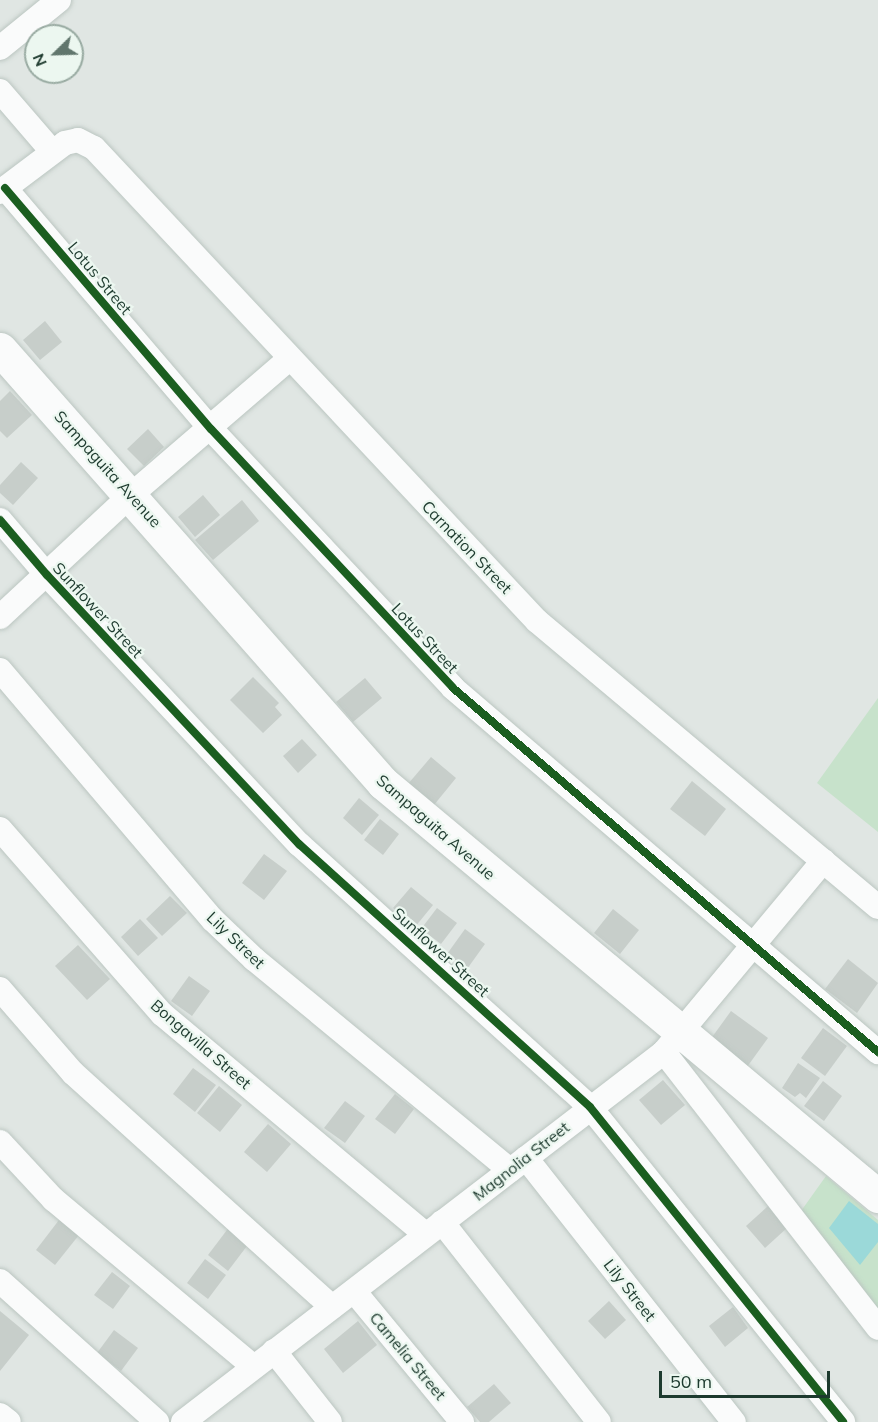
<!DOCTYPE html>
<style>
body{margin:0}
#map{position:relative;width:878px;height:1422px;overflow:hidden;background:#e0e6e3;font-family:Mulish,sans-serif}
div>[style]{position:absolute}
.green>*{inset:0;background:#c7e2cb}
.water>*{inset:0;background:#9bd9d9}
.building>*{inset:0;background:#c7ceca}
.roads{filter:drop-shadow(0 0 2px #bbc6c1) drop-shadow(0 0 2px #bbc6c1)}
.minor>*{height:24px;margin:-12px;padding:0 12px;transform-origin:12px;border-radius:12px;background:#fafbfb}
.secondary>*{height:33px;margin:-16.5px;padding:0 16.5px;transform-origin:16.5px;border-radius:16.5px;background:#fafbfb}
.cycleway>*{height:8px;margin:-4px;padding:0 4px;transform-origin:4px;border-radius:4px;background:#1b5e20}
span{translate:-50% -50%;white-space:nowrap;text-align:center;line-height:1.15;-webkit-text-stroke:4.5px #ecf7f0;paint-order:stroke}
.street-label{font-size:16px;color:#1d3a2e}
.north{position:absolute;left:24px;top:24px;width:60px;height:60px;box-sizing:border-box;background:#ecf7f0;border:2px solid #99aba2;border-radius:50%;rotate:247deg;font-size:16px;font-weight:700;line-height:24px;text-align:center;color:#1d3a2e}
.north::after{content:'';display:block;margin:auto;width:21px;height:27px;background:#61766d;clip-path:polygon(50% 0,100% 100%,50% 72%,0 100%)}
.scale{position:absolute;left:659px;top:1371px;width:171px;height:27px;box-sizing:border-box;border:3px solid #1d3a2e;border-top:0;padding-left:8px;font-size:18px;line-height:21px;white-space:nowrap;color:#1d3a2e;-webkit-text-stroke:4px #ecf7f0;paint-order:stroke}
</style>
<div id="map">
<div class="green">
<div style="clip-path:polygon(878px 698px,878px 832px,817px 783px)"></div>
<div style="clip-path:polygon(826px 1176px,878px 1220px,878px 1309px,801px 1211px)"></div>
</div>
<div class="water">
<div style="clip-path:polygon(849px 1201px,878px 1224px,878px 1242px,860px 1265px,829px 1228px)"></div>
</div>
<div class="building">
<div style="clip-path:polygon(45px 321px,62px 342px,40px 360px,23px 340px)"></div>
<div style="clip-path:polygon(10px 391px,32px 415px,7px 438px,0 431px,0 401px)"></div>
<div style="clip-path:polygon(148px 429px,164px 447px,144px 466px,127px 449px)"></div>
<div style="clip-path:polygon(21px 462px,38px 478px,13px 505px,0 493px,0 485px)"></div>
<div style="clip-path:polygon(203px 495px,220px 515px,195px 537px,178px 517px)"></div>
<div style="clip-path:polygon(242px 500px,259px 521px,213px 560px,195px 540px)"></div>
<div style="clip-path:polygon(253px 677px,279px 703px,275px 707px,282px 715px,263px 733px,230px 700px)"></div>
<div style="clip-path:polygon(365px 678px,382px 698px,353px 722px,336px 702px)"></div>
<div style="clip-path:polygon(302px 739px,317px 755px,298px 773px,283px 756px)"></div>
<div style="clip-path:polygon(431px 757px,456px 778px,434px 805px,408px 784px)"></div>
<div style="clip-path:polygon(692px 781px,726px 809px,705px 836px,670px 809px)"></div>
<div style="clip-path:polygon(359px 798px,379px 815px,362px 835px,343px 818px)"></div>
<div style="clip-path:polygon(380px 819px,399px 834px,383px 855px,364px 840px)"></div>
<div style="clip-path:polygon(264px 854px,287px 871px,264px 900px,242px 883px)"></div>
<div style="clip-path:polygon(411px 887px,433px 905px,415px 927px,393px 908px)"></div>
<div style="clip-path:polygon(170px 896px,187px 913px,162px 936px,146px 919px)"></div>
<div style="clip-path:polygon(437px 908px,457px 923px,441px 944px,421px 929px)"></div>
<div style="clip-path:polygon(613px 909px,639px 930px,620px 954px,594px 933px)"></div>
<div style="clip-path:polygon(140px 919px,158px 938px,138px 956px,121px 937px)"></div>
<div style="clip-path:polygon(465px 929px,485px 944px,467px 969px,447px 954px)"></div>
<div style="clip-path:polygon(78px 945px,110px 979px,87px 1000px,55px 966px)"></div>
<div style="clip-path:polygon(848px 959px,878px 983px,857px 1013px,825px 989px)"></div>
<div style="clip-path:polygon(189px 976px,210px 991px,192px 1016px,171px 1001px)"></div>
<div style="clip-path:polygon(731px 1011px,768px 1038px,747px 1067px,710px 1040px)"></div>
<div style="clip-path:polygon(823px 1028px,847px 1046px,825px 1076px,801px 1058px)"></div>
<div style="clip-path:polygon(798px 1063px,820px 1078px,806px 1098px,800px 1093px,795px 1097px,782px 1088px)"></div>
<div style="clip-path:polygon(193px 1068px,216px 1085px,195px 1112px,173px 1094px)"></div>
<div style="clip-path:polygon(663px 1080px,685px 1105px,661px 1125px,639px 1100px)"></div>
<div style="clip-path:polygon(823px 1081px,842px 1096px,824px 1121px,804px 1106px)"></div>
<div style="clip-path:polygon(219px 1086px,242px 1105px,220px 1132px,197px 1113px)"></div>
<div style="clip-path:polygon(395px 1094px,414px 1109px,395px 1134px,375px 1119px)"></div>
<div style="clip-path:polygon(345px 1101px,365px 1116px,345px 1143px,324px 1128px)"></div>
<div style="clip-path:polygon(268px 1124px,291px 1144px,267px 1172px,244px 1152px)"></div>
<div style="clip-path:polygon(768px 1206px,787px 1228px,765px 1248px,746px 1226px)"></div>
<div style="clip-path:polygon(59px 1220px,79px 1235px,55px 1265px,36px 1250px)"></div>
<div style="clip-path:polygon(230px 1226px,250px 1242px,228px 1271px,208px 1255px)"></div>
<div style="clip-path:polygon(205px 1259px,226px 1275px,208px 1299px,187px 1283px)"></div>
<div style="clip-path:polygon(112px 1272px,130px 1286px,113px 1309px,94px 1295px)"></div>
<div style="clip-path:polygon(609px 1301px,626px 1320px,605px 1339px,588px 1321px)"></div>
<div style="clip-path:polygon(733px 1307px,748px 1328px,725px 1347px,709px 1326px)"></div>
<div style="clip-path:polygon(0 1311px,29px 1335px,0 1371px)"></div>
<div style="clip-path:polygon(358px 1321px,377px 1345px,343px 1373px,324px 1349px)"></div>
<div style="clip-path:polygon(114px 1330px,138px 1348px,121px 1371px,97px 1353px)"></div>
<div style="clip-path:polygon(494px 1384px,511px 1403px,489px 1422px,480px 1422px,467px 1407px)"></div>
</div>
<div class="roads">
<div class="minor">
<div style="left:0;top:48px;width:76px;rotate:-39.1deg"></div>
<div style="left:0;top:91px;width:78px;rotate:49.2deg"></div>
<div style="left:5px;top:188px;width:317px;rotate:49.5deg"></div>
<div style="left:211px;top:429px;width:354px;rotate:46.9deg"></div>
<div style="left:453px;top:688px;width:560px;rotate:40.58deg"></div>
<div style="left:0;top:192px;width:81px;rotate:-37deg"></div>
<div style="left:65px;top:143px;width:13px;rotate:-13deg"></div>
<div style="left:78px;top:140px;width:18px;rotate:27deg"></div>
<div style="left:94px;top:148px;width:648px;rotate:46.88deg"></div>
<div style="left:537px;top:621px;width:445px;rotate:40deg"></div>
<div style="left:0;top:520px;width:72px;rotate:49.5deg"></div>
<div style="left:47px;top:575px;width:369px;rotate:46.9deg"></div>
<div style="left:299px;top:844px;width:392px;rotate:42.1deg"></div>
<div style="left:590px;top:1107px;width:404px;rotate:51.2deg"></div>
<div style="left:0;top:617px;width:179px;rotate:-43deg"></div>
<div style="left:131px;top:495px;width:207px;rotate:-40.7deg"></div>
<div style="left:0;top:670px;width:328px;rotate:49.6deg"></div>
<div style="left:213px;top:920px;width:57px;rotate:43.6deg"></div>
<div style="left:254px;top:959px;width:332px;rotate:39.5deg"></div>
<div style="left:0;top:829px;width:246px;rotate:48.8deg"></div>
<div style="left:162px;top:1014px;width:343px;rotate:39.9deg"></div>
<div style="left:0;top:989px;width:111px;rotate:49deg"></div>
<div style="left:73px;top:1073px;width:349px;rotate:42.1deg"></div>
<div style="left:664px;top:1052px;width:349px;rotate:52.2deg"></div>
<div style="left:0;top:1142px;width:78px;rotate:47.1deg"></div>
<div style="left:53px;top:1199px;width:261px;rotate:39.9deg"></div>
<div style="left:526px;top:1158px;width:336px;rotate:51.8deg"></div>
<div style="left:442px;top:1222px;width:254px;rotate:51.9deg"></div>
<div style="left:0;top:1281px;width:211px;rotate:41.9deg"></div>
<div style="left:354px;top:1291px;width:170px;rotate:50.5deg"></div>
<div style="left:274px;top:1351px;width:90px;rotate:51.7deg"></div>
<div style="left:0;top:1415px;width:11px;rotate:38deg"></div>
<div style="left:183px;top:1422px;width:607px;rotate:-37.57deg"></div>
<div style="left:664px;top:1052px;width:249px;rotate:-50.2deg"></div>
</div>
<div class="secondary">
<div style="left:0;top:349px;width:579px;rotate:48.57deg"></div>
<div style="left:383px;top:783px;width:645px;rotate:39.84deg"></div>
</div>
</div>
<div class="cycleway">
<div style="left:5px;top:188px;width:317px;rotate:49.5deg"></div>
<div style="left:211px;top:429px;width:354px;rotate:46.9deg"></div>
<div style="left:453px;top:688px;width:560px;rotate:40.58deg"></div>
<div style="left:0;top:520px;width:72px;rotate:49.5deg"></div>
<div style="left:47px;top:575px;width:369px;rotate:46.9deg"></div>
<div style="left:299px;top:844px;width:392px;rotate:42.1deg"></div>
<div style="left:590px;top:1107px;width:404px;rotate:51.2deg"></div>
</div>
<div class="street-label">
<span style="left:100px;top:278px;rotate:50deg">Lotus Street</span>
<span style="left:108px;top:469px;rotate:48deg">Sampaguita Avenue</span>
<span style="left:467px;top:547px;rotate:46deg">Carnation Street</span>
<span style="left:98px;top:610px;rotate:47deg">Sunflower Street</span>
<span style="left:425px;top:638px;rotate:47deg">Lotus Street</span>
<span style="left:436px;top:827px;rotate:41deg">Sampaguita Avenue</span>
<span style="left:236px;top:940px;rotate:44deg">Lily Street</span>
<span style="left:441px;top:952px;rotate:42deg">Sunflower Street</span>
<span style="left:201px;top:1044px;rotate:41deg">Bongavilla Street</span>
<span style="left:521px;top:1161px;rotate:-38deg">Magnolia Street</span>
<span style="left:630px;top:1290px;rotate:52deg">Lily Street</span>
<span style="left:408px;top:1356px;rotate:50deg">Camelia Street</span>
</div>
<div class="north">N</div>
<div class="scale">50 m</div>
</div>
